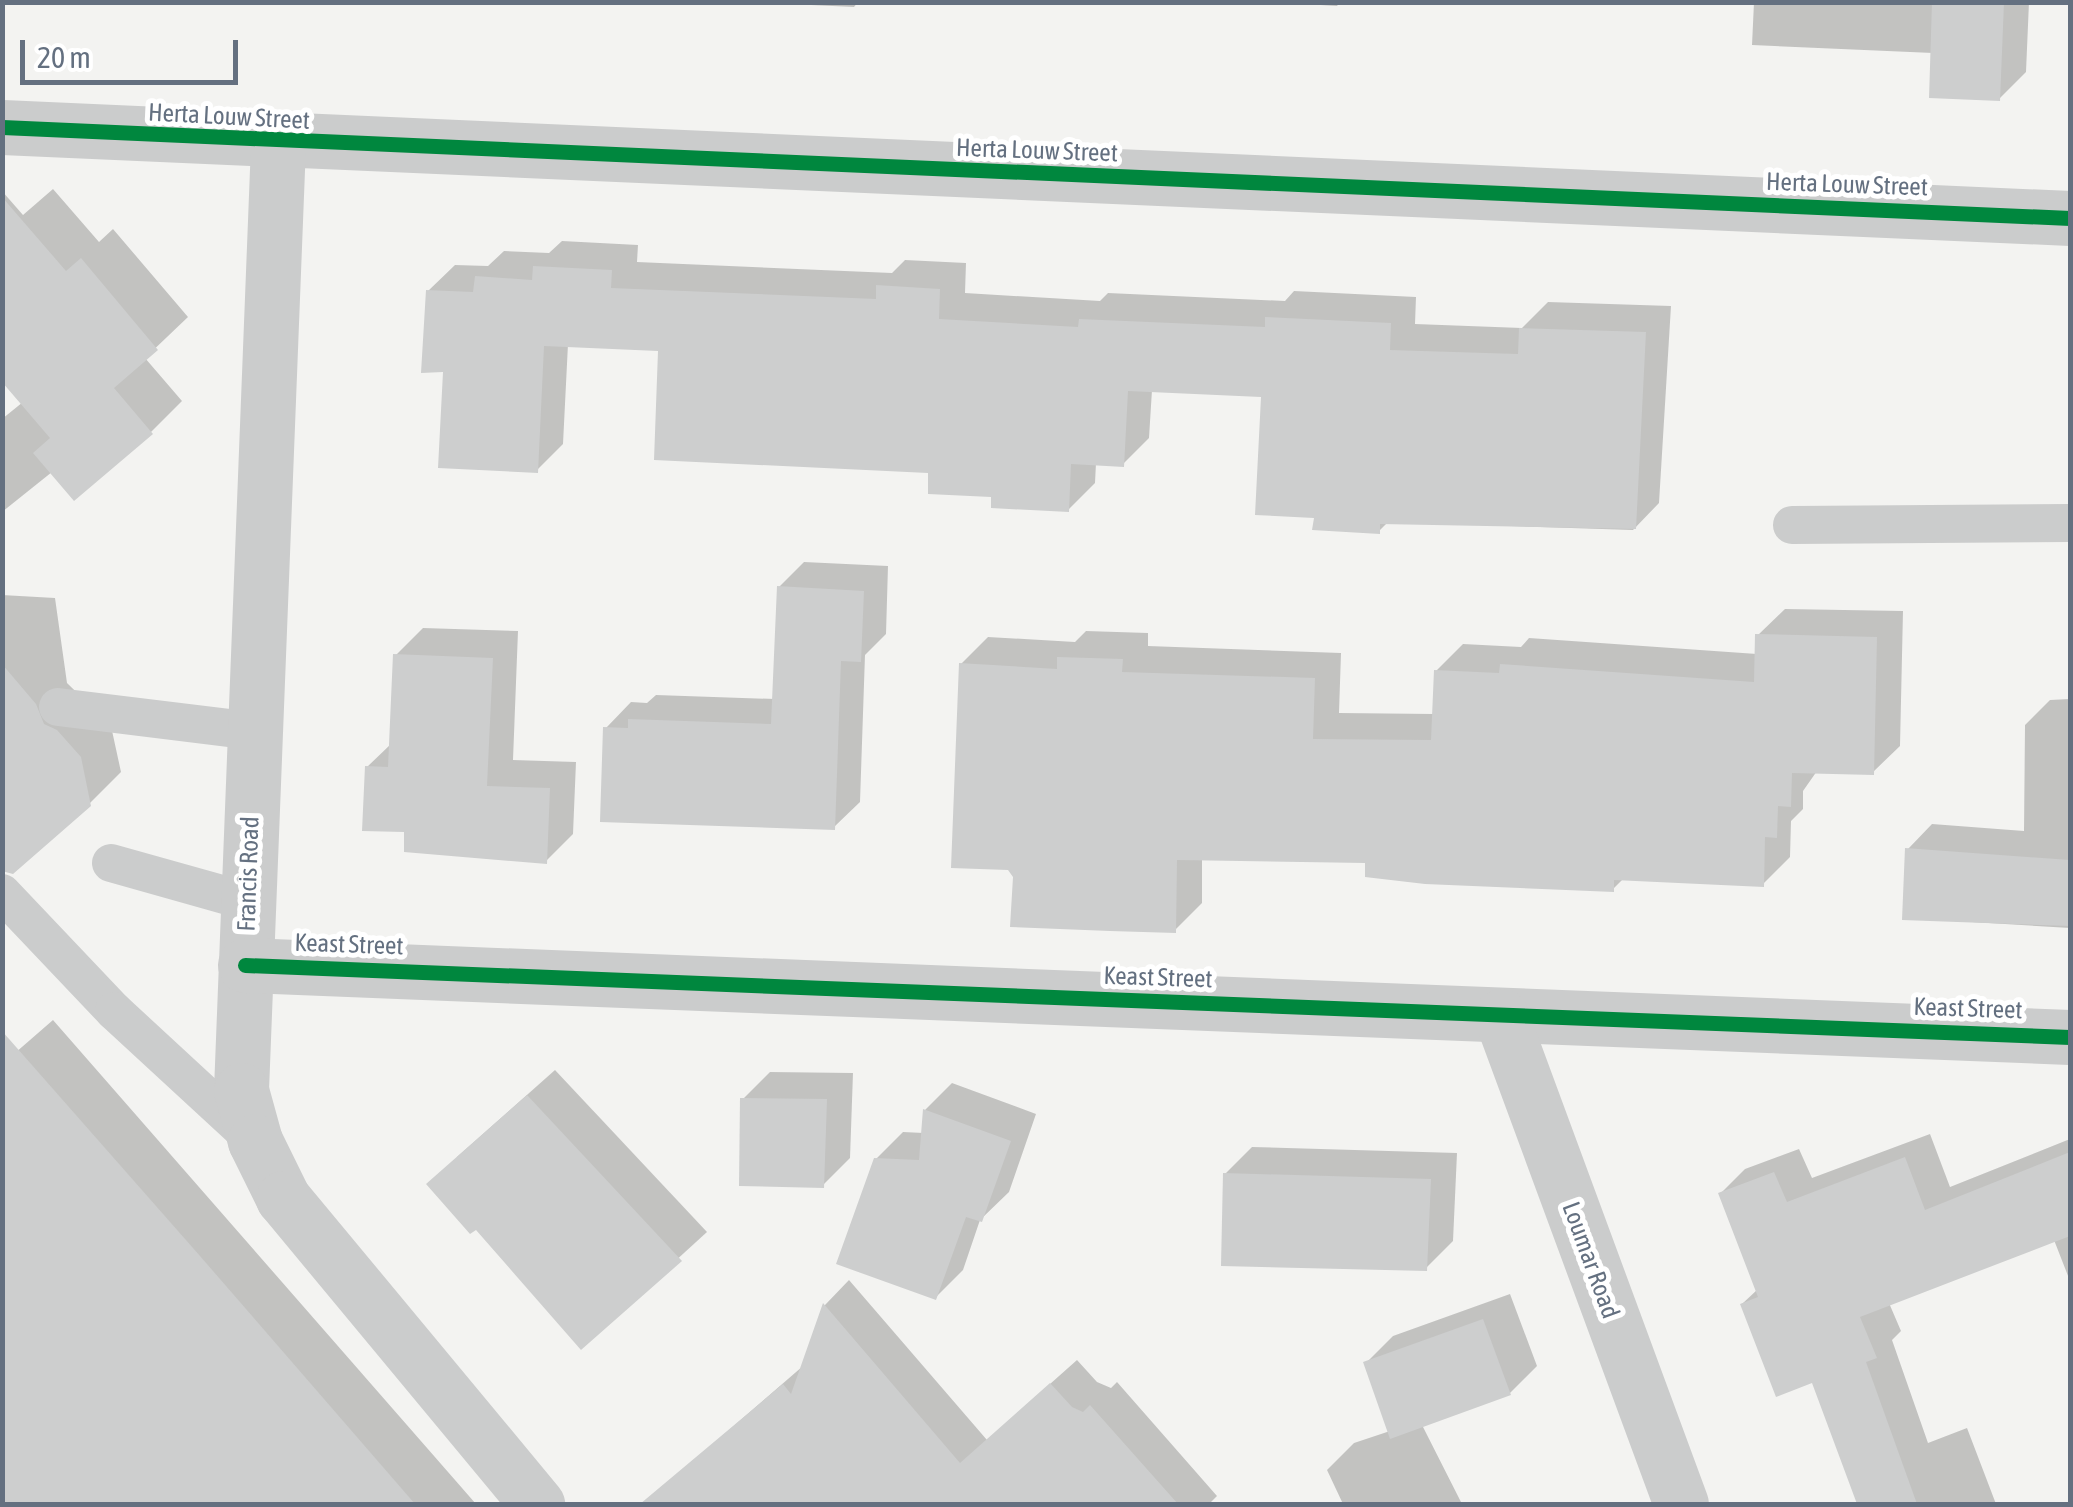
<!DOCTYPE html>
<style>
body{margin:0}
#map{position:relative;width:2073px;height:1507px;overflow:hidden;background:#f3f3f1;font-family:"Asap Condensed",sans-serif}
div>[style]{position:absolute}
.shadow>*{inset:0;background:#0003}
.building>*{inset:0;background:#cdcece}
.lane>*{height:38px;margin:-19px;padding:0 19px;transform-origin:19px;border-radius:19px;background:#cbcccc}
.street>*{height:55px;margin:-27.5px;padding:0 27.5px;transform-origin:27.5px;border-radius:27.5px;background:#cbcccc}
.cycleway>*{height:15px;margin:-7.5px;padding:0 7.5px;transform-origin:7.5px;border-radius:7.5px;background:#00873e}
span{translate:-50% -50%;white-space:nowrap;text-align:center;line-height:1.15;-webkit-text-stroke:10px #fff;paint-order:stroke}
.street-label{font-size:25px;color:#647080}
.frame{position:absolute;inset:0;border:5px solid #647080;pointer-events:none}
.scale{position:absolute;left:20px;top:40px;width:218px;height:45px;box-sizing:border-box;border:5px solid #647080;border-top:0;padding-left:12px;font-size:30px;line-height:35px;white-space:nowrap;color:#647080;-webkit-text-stroke:8px #fff;paint-order:stroke}
</style>
<div id="map">
<div class="shadow">
<div style="clip-path:polygon(743px 2px,858px 2px,854px 7px)"></div>
<div style="clip-path:polygon(1270px 2px,1340px 2px,1337px 6px)"></div>
<div style="clip-path:polygon(1754px 2px,2029px 2px,2026px 72px,1999px 99px,1933px 53px,1752px 45px)"></div>
<div style="clip-path:polygon(53px 189px,99px 242px,113px 229px,188px 317px,145px 358px,182px 401px,151px 432px,52px 472px,2px 512px,2px 419px,23px 402px,2px 378px,2px 191px,23px 215px)"></div>
<div style="clip-path:polygon(562px 241px,638px 245px,637px 262px,892px 273px,905px 260px,966px 263px,965px 293px,1100px 301px,1108px 293px,1285px 301px,1294px 291px,1416px 297px,1415px 324px,1522px 328px,1548px 302px,1671px 306px,1659px 503px,1633px 530px,1388px 522px,1379px 531px,1316px 515px,1264px 394px,1152px 390px,1149px 438px,1123px 464px,1096px 463px,1095px 483px,1068px 510px,994px 494px,931px 471px,661px 348px,568px 344px,563px 444px,537px 470px,428px 291px,455px 265px,488px 266px,504px 251px,549px 253px)"></div>
<div style="clip-path:polygon(804px 562px,888px 566px,886px 634px,865px 655px,860px 802px,834px 827px,606px 728px,631px 702px,647px 703px,656px 695px,775px 699px,779px 587px)"></div>
<div style="clip-path:polygon(2px 595px,55px 598px,67px 683px,111px 726px,121px 772px,89px 804px,2px 841px)"></div>
<div style="clip-path:polygon(1785px 609px,1903px 611px,1900px 746px,1873px 772px,1817px 771px,1803px 791px,1803px 809px,1791px 821px,1790px 857px,1763px 884px,1624px 878px,1613px 889px,1368px 861px,1202px 858px,1202px 903px,1175px 930px,1016px 877px,961px 664px,988px 637px,1075px 642px,1086px 631px,1148px 633px,1148px 646px,1341px 653px,1339px 713px,1435px 714px,1436px 671px,1463px 644px,1521px 647px,1529px 638px,1757px 654px,1758px 635px)"></div>
<div style="clip-path:polygon(423px 628px,518px 631px,513px 760px,576px 762px,573px 834px,546px 861px,407px 830px,367px 767px,392px 743px,396px 655px)"></div>
<div style="clip-path:polygon(2070px 699px,2070px 928px,1905px 918px,1908px 849px,1932px 824px,2024px 831px,2025px 725px,2050px 700px)"></div>
<div style="clip-path:polygon(53px 1020px,476px 1504px,2px 1504px,2px 1055px,7px 1060px)"></div>
<div style="clip-path:polygon(555px 1070px,707px 1232px,581px 1347px,457px 1157px)"></div>
<div style="clip-path:polygon(770px 1072px,853px 1073px,850px 1158px,823px 1185px,743px 1099px)"></div>
<div style="clip-path:polygon(952px 1083px,1036px 1114px,1009px 1192px,980px 1220px,963px 1270px,936px 1297px,876px 1159px,903px 1132px,924px 1133px,925px 1110px)"></div>
<div style="clip-path:polygon(1930px 1134px,1950px 1187px,2070px 1139px,2070px 1281px,2054px 1240px,1889px 1303px,1901px 1331px,1892px 1340px,1928px 1443px,1967px 1428px,1996px 1504px,1860px 1504px,1813px 1380px,1742px 1304px,1758px 1289px,1720px 1194px,1745px 1169px,1799px 1149px,1812px 1178px)"></div>
<div style="clip-path:polygon(1252px 1147px,1457px 1153px,1453px 1241px,1426px 1268px,1225px 1174px)"></div>
<div style="clip-path:polygon(849px 1280px,987px 1440px,1077px 1360px,1097px 1382px,1111px 1388px,1117px 1382px,1217px 1496px,1209px 1504px,684px 1504px,667px 1484px,803px 1366px,825px 1305px)"></div>
<div style="clip-path:polygon(1510px 1294px,1537px 1366px,1510px 1393px,1422px 1425px,1462px 1504px,1343px 1504px,1327px 1470px,1354px 1443px,1390px 1431px,1366px 1363px,1393px 1336px)"></div>
</div>
<div class="building">
<div style="clip-path:polygon(1932px 2px,2004px 2px,2000px 101px,1929px 98px)"></div>
<div style="clip-path:polygon(2px 197px,66px 271px,81px 258px,158px 350px,114px 388px,153px 434px,74px 501px,33px 453px,50px 438px,2px 382px)"></div>
<div style="clip-path:polygon(533px 266px,612px 270px,611px 288px,876px 299px,876px 285px,940px 289px,939px 319px,1078px 327px,1079px 319px,1265px 327px,1265px 317px,1391px 323px,1390px 350px,1518px 354px,1519px 328px,1646px 332px,1636px 529px,1380px 524px,1380px 534px,1312px 530px,1314px 518px,1255px 515px,1261px 397px,1128px 391px,1124px 467px,1071px 464px,1069px 512px,991px 508px,991px 497px,928px 494px,928px 473px,654px 460px,658px 351px,544px 346px,538px 473px,438px 468px,443px 372px,421px 373px,426px 290px,473px 292px,475px 276px,532px 280px)"></div>
<div style="clip-path:polygon(777px 586px,864px 591px,861px 662px,841px 661px,835px 830px,600px 822px,603px 727px,628px 728px,628px 719px,771px 724px)"></div>
<div style="clip-path:polygon(1755px 634px,1877px 637px,1874px 775px,1792px 773px,1791px 807px,1778px 806px,1777px 838px,1765px 837px,1764px 887px,1614px 880px,1614px 892px,1425px 884px,1365px 877px,1365px 863px,1177px 860px,1176px 933px,1110px 931px,1010px 927px,1013px 877px,1008px 870px,951px 868px,959px 663px,1057px 669px,1057px 657px,1123px 659px,1122px 672px,1315px 678px,1313px 739px,1431px 740px,1434px 670px,1499px 673px,1500px 664px,1754px 682px)"></div>
<div style="clip-path:polygon(393px 654px,493px 658px,487px 786px,550px 788px,547px 864px,404px 852px,404px 832px,362px 831px,365px 766px,388px 767px)"></div>
<div style="clip-path:polygon(2px 664px,36px 704px,44px 724px,57px 730px,81px 757px,91px 806px,13px 874px,2px 871px)"></div>
<div style="clip-path:polygon(1905px 848px,2070px 860px,2070px 926px,1902px 920px)"></div>
<div style="clip-path:polygon(2px 1031px,200px 1256px,415px 1504px,2px 1504px)"></div>
<div style="clip-path:polygon(527px 1095px,682px 1261px,581px 1350px,476px 1230px,470px 1234px,426px 1184px)"></div>
<div style="clip-path:polygon(740px 1098px,827px 1099px,824px 1188px,739px 1186px)"></div>
<div style="clip-path:polygon(923px 1109px,1011px 1141px,982px 1222px,966px 1217px,936px 1300px,836px 1264px,874px 1158px,919px 1160px)"></div>
<div style="clip-path:polygon(2070px 1152px,2070px 1236px,1860px 1317px,1877px 1358px,1866px 1362px,1917px 1504px,1857px 1504px,1812px 1383px,1776px 1397px,1740px 1304px,1758px 1297px,1718px 1193px,1774px 1172px,1787px 1202px,1905px 1157px,1925px 1210px)"></div>
<div style="clip-path:polygon(1223px 1173px,1431px 1179px,1427px 1271px,1221px 1266px)"></div>
<div style="clip-path:polygon(823px 1303px,960px 1463px,1050px 1383px,1072px 1407px,1083px 1412px,1090px 1405px,1178px 1504px,640px 1504px,783px 1384px,791px 1394px)"></div>
<div style="clip-path:polygon(1483px 1319px,1511px 1395px,1390px 1439px,1363px 1362px)"></div>
</div>
<div class="lane">
<div style="left:1792px;top:525px;width:278px;rotate:-0.4deg"></div>
<div style="left:58px;top:707px;width:196px;rotate:7deg"></div>
<div style="left:111px;top:863px;width:140px;rotate:15.7deg"></div>
<div style="left:2px;top:893px;width:163px;rotate:46.5deg"></div>
<div style="left:114px;top:1011px;width:190px;rotate:42.7deg"></div>
</div>
<div class="street">
<div style="left:2px;top:127px;width:2070px;rotate:2.52deg"></div>
<div style="left:278px;top:144px;width:947px;rotate:92.24deg"></div>
<div style="left:241px;top:1090px;width:53px;rotate:74.6deg"></div>
<div style="left:255px;top:1141px;width:64px;rotate:63.8deg"></div>
<div style="left:283px;top:1198px;width:398px;rotate:50.3deg"></div>
<div style="left:245px;top:965px;width:1826px;rotate:2.26deg"></div>
<div style="left:1501px;top:1016px;width:520px;rotate:69.75deg"></div>
</div>
<div class="cycleway">
<div style="left:2px;top:127px;width:2070px;rotate:2.52deg"></div>
<div style="left:245px;top:965px;width:1826px;rotate:2.26deg"></div>
</div>
<div class="street-label">
<span style="left:229px;top:116px;rotate:3deg">Herta Louw Street</span>
<span style="left:1037px;top:150px;rotate:2deg">Herta Louw Street</span>
<span style="left:1847px;top:184px;rotate:2deg">Herta Louw Street</span>
<span style="left:248px;top:874px;rotate:-88deg">Francis Road</span>
<span style="left:349px;top:944px;rotate:2deg">Keast Street</span>
<span style="left:1158px;top:977px;rotate:2deg">Keast Street</span>
<span style="left:1968px;top:1008px;rotate:2deg">Keast Street</span>
<span style="left:1591px;top:1260px;rotate:70deg">Loumar Road</span>
</div>
<div class="frame"></div>
<div class="scale">20 m</div>
</div>
